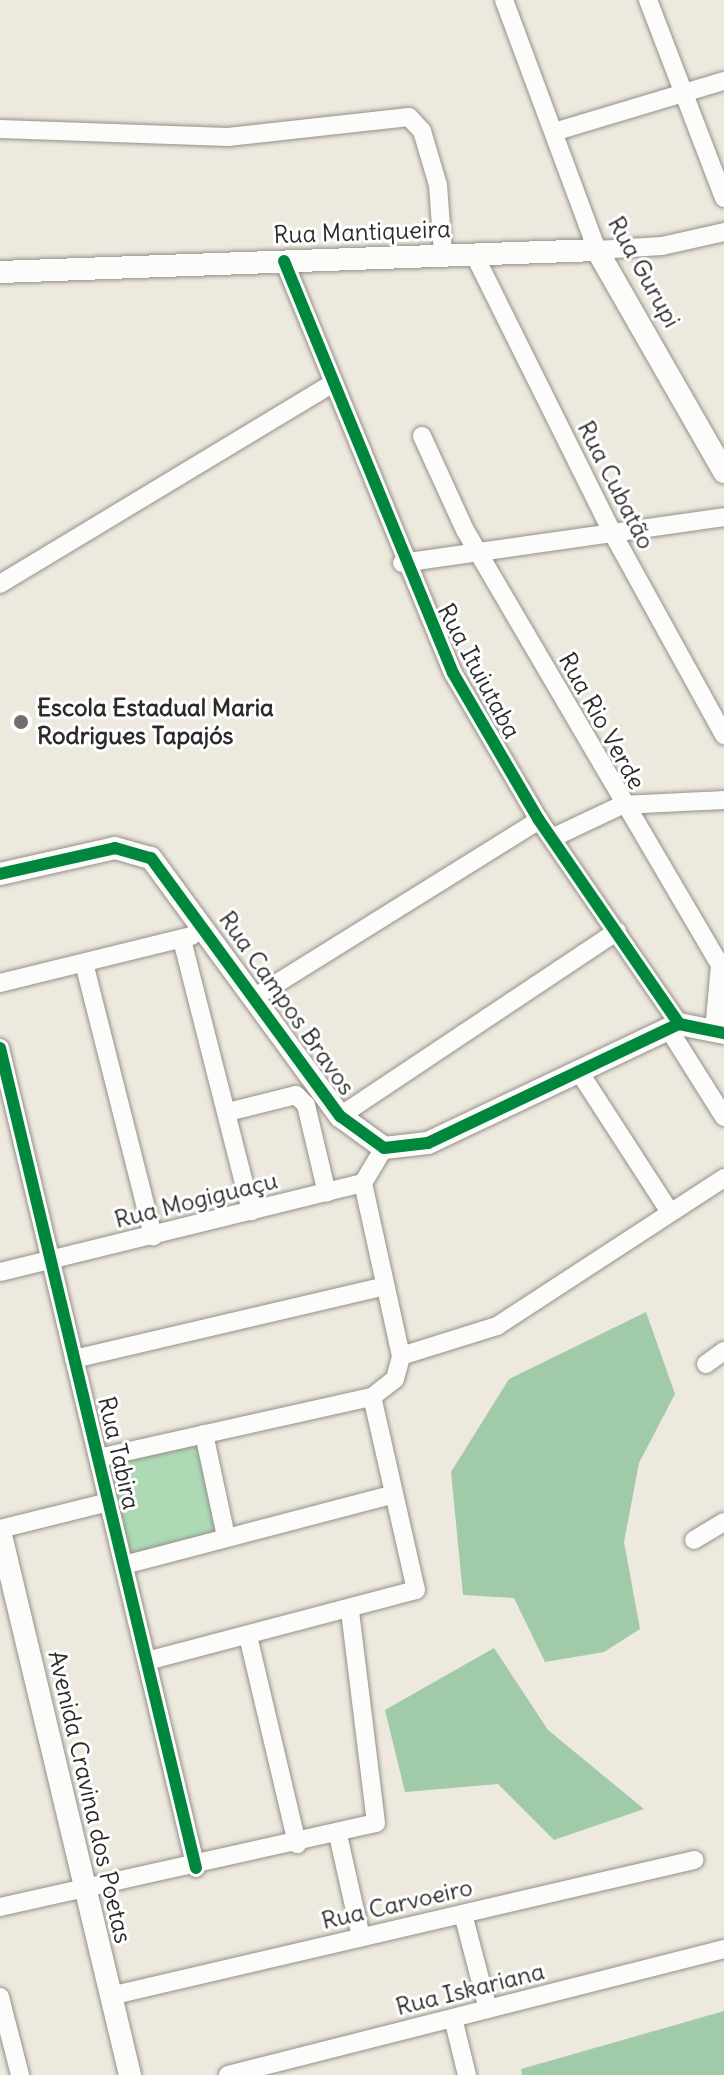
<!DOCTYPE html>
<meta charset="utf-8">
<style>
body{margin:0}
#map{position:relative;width:724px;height:2075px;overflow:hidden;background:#eee9de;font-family:Delius,sans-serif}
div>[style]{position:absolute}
.green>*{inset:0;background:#addab5}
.forest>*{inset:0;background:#a1caa9}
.roads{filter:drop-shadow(0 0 2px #93908a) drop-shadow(0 0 2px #93908a)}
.minor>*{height:18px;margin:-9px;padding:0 9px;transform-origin:9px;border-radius:9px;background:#fcfcfa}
.tertiary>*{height:22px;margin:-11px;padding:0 11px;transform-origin:11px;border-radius:11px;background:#fcfcfa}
.cycleway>*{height:12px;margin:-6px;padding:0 6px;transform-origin:6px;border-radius:6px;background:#00873e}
.dots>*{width:22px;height:22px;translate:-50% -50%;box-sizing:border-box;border:4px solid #fff;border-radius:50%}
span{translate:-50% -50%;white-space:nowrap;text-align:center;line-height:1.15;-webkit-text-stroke:6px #fff;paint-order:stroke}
.street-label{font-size:24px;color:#2b2b2b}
.poi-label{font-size:24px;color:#2b2b2b;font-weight:700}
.left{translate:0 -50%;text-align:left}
</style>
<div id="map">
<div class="green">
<div style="clip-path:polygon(204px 1434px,226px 1537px,124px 1565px,98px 1458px)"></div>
</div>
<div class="forest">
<div style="clip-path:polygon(646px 1312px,675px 1394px,639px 1463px,624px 1542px,640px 1629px,604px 1652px,545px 1662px,514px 1598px,463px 1595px,451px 1472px,509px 1379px)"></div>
<div style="clip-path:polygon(494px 1648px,548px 1730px,644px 1809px,554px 1840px,498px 1784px,405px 1792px,385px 1710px)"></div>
<div style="clip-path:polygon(724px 2011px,724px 2075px,522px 2075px,521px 2069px)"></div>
</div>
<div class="roads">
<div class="minor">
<div style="left:504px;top:0;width:267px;rotate:69.6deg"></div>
<div style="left:597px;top:250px;width:65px;rotate:-3.5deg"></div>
<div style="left:662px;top:246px;width:64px;rotate:-12.7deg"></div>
<div style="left:648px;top:0;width:212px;rotate:69deg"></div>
<div style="left:0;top:129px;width:228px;rotate:2deg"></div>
<div style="left:228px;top:137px;width:182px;rotate:-6.3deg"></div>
<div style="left:409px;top:117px;width:19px;rotate:47deg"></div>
<div style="left:422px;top:131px;width:56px;rotate:73.5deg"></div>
<div style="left:438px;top:185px;width:68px;rotate:85.8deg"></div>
<div style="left:557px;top:131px;width:174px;rotate:-16.7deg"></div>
<div style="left:474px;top:254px;width:313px;rotate:63.6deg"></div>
<div style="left:613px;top:534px;width:230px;rotate:61.1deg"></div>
<div style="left:284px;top:261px;width:445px;rotate:67.7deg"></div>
<div style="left:453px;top:673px;width:170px;rotate:59.7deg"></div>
<div style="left:539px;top:820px;width:247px;rotate:55.5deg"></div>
<div style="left:422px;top:436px;width:103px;rotate:65.4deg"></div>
<div style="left:465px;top:530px;width:504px;rotate:59.62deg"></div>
<div style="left:720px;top:965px;width:66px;rotate:95.2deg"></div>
<div style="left:402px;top:563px;width:325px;rotate:-8.1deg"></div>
<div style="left:0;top:584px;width:387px;rotate:-31.1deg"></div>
<div style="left:552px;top:838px;width:77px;rotate:-25.2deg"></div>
<div style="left:622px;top:805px;width:102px;rotate:-2.8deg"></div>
<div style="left:182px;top:940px;width:280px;rotate:75.7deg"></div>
<div style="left:84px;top:963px;width:282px;rotate:75.8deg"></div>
<div style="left:0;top:983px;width:197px;rotate:-13.8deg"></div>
<div style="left:255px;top:997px;width:335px;rotate:-31.9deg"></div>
<div style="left:668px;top:1028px;width:105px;rotate:57.8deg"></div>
<div style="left:0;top:1048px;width:843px;rotate:76.56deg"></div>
<div style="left:578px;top:1070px;width:169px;rotate:57.1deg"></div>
<div style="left:228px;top:1112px;width:70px;rotate:-14deg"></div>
<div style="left:296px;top:1095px;width:14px;rotate:45deg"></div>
<div style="left:306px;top:1105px;width:90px;rotate:76.6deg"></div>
<div style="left:340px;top:1116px;width:333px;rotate:-33.7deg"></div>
<div style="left:0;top:1272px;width:374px;rotate:-13.8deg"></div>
<div style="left:363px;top:1183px;width:41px;rotate:-59deg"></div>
<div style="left:401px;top:1356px;width:101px;rotate:-17.4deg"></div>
<div style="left:497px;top:1326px;width:271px;rotate:-33.1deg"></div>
<div style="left:74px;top:1359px;width:319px;rotate:-13.2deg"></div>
<div style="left:706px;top:1364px;width:22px;rotate:-36deg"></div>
<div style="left:204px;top:1434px;width:105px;rotate:77.9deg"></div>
<div style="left:98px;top:1458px;width:281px;rotate:-12.6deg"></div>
<div style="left:372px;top:1397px;width:29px;rotate:-38deg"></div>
<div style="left:395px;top:1379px;width:24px;rotate:-75deg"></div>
<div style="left:401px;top:1356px;width:177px;rotate:-102.4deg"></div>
<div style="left:0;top:1529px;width:112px;rotate:-13.9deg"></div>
<div style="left:694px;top:1540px;width:35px;rotate:-31deg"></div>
<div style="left:124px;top:1565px;width:279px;rotate:-14.7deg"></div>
<div style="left:248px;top:1636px;width:214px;rotate:76.7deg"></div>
<div style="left:147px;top:1661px;width:278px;rotate:-14.8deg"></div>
<div style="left:416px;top:1590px;width:198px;rotate:-102.8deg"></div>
<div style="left:338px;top:1835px;width:105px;rotate:77.3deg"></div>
<div style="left:0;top:1907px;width:385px;rotate:-12.6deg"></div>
<div style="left:376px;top:1823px;width:214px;rotate:-97deg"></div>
<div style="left:463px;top:1914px;width:98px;rotate:75.3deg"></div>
<div style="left:110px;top:1996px;width:600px;rotate:-13.11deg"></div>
<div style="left:0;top:1997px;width:81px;rotate:75.6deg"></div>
<div style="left:453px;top:2018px;width:59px;rotate:76.2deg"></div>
<div style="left:228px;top:2075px;width:512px;rotate:-14.25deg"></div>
</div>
<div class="tertiary">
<div style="left:0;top:272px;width:597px;rotate:-2.11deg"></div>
<div style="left:597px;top:250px;width:256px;rotate:60.2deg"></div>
<div style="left:0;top:874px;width:118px;rotate:-12.7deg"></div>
<div style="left:115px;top:848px;width:37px;rotate:16deg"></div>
<div style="left:151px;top:858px;width:320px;rotate:53.8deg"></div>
<div style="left:340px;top:1116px;width:54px;rotate:36deg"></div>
<div style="left:384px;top:1148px;width:44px;rotate:-6.5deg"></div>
<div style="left:428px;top:1143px;width:278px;rotate:-25.4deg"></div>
<div style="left:679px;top:1024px;width:46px;rotate:11.3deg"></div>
<div style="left:0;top:1531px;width:559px;rotate:76.56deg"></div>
</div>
</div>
<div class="cycleway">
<div style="left:284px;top:261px;width:445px;rotate:67.7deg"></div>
<div style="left:453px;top:673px;width:170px;rotate:59.7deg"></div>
<div style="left:539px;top:820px;width:247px;rotate:55.5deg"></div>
<div style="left:0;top:874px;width:118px;rotate:-12.7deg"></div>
<div style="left:115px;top:848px;width:37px;rotate:16deg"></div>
<div style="left:151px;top:858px;width:320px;rotate:53.8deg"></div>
<div style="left:340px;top:1116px;width:54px;rotate:36deg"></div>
<div style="left:384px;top:1148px;width:44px;rotate:-6.5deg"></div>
<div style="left:428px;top:1143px;width:278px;rotate:-25.4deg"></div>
<div style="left:679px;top:1024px;width:46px;rotate:11.3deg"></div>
<div style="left:0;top:1048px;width:843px;rotate:76.56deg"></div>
</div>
<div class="dots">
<div style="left:21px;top:722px;background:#6f6e6a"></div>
</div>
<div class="street-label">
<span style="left:362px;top:232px;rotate:-2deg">Rua Mantiqueira</span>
<span style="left:644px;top:272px;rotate:61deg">Rua Gurupi</span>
<span style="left:616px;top:485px;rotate:63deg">Rua Cubatão</span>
<span style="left:479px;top:671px;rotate:62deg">Rua Ituiutaba</span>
<span style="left:602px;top:721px;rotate:61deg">Rua Rio Verde</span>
<span style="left:287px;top:1003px;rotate:55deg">Rua Campos Bravos</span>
<span style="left:196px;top:1200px;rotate:-14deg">Rua Mogiguaçu</span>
<span style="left:119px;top:1453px;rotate:77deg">Rua Tabira</span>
<span style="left:90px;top:1797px;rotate:77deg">Avenida Cravina dos Poetas</span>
<span style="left:397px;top:1904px;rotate:-13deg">Rua Carvoeiro</span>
<span style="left:470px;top:1989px;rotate:-14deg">Rua Iskariana</span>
</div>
<div class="poi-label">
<span class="left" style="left:37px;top:722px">Escola Estadual Maria<br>Rodrigues Tapajós</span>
</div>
</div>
